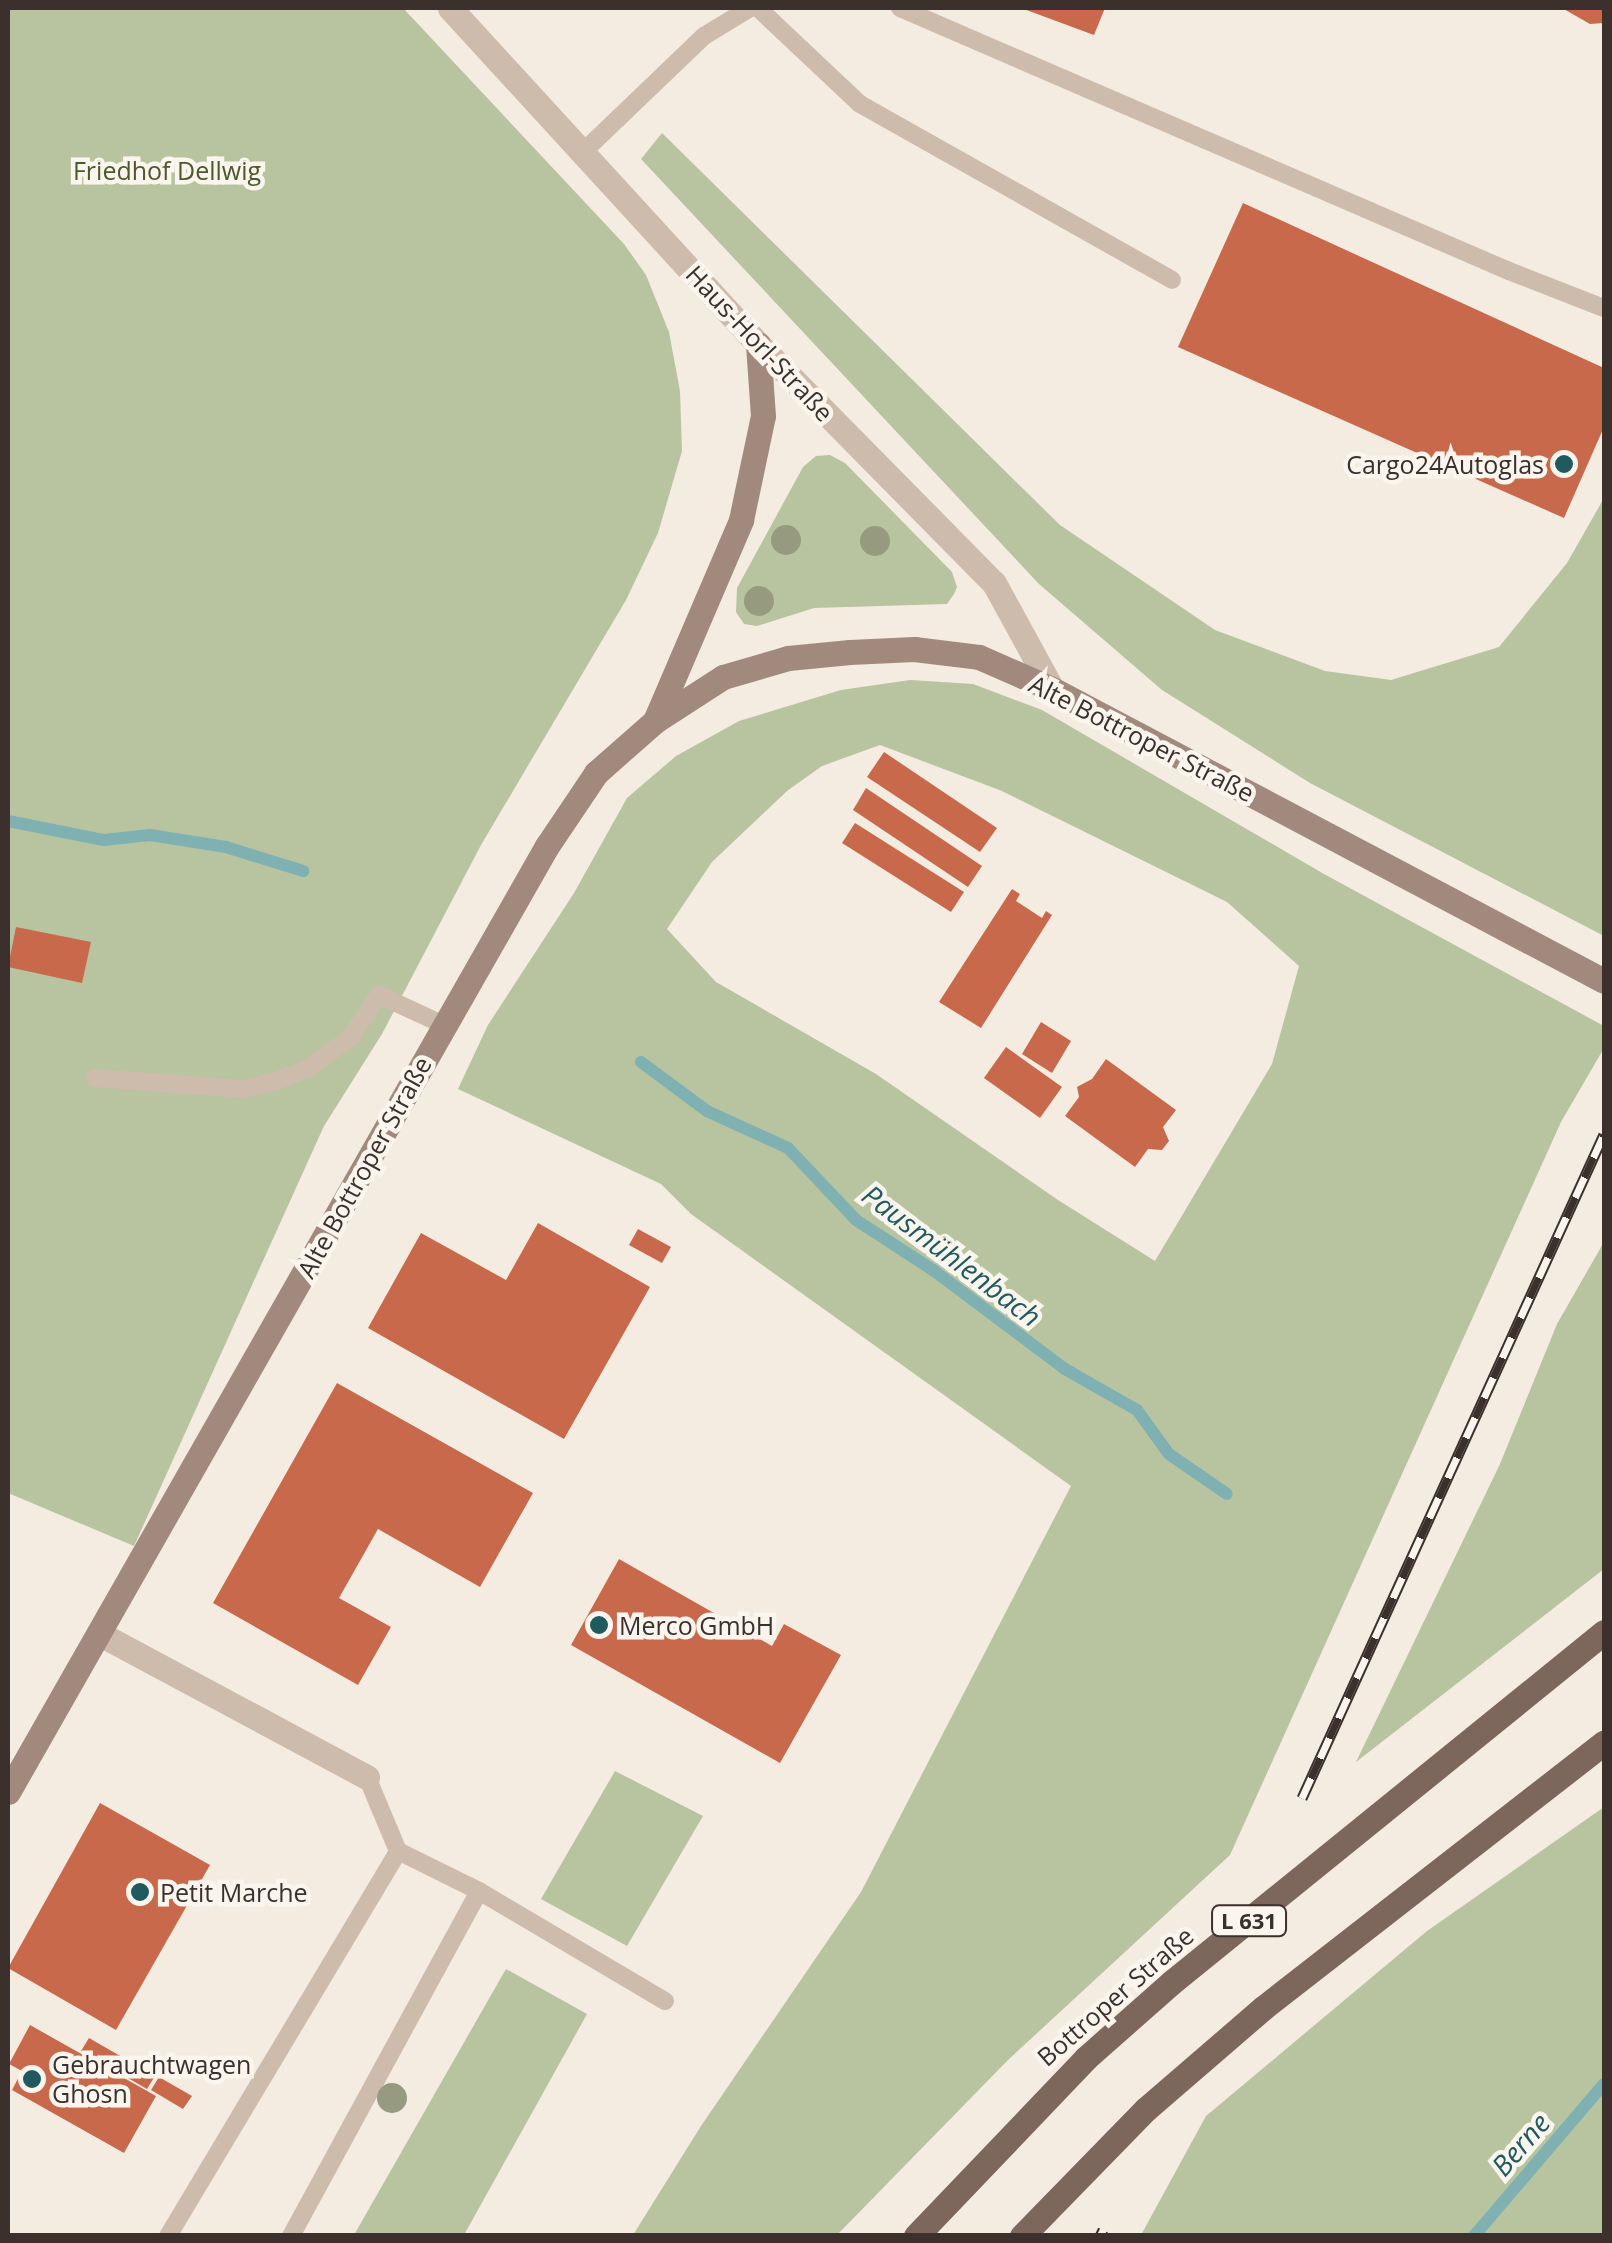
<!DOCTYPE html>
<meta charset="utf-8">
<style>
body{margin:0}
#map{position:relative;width:1612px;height:2243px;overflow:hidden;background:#f4ebe1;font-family:"Open Sans",sans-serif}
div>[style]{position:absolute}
.green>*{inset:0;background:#b8c4a0}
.stream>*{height:12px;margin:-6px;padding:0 6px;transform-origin:6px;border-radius:6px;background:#7fb0b2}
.building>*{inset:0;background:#c8694b}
.lane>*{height:18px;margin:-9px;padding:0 9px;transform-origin:9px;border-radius:9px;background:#cdbbac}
.street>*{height:25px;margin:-12.5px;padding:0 12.5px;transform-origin:12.5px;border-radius:12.5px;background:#cdbbac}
.secondary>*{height:25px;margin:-12.5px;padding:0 12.5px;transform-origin:12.5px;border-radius:12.5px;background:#a18a7d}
.primary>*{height:25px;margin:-12.5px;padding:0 12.5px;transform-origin:12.5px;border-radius:12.5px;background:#7d675c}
.rail>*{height:11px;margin-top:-5.5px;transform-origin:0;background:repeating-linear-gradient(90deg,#fbf5ee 0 22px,#3b302b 0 44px);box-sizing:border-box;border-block:2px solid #3b302b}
.trees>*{width:30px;height:30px;margin:-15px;border-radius:50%;background:#969b7f}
.dots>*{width:28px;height:28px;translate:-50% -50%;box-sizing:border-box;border:5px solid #fbf5ee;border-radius:50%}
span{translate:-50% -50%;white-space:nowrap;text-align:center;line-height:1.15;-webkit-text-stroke:9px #fbf5ee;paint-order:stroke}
.shield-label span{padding:2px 8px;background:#fbf5ee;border:2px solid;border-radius:8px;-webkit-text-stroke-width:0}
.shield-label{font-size:22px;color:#3b302b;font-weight:700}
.park-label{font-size:25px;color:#4a5a2e}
.street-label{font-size:25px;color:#3b302b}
.poi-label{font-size:25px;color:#3b302b}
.right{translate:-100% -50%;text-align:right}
.left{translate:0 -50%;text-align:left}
.water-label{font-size:28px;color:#1f5a5e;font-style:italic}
.frame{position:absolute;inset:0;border:10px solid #3b302b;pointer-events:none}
</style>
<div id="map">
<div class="green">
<div style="clip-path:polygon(8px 8px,403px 8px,624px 244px,646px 275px,669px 332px,680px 391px,682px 451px,658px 533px,626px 600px,481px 845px,382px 1034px,324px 1126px,134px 1546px,8px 1493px)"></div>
<div style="clip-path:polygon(662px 133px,1060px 525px,1215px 630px,1325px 671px,1391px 680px,1499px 647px,1567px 563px,1604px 498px,1604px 936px,1310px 783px,1162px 690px,1039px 584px,641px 159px)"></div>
<div style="clip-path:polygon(830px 455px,845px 463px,952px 572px,957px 587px,954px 594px,947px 604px,814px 608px,757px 626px,744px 624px,736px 612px,737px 588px,803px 467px,816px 456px)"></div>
<div style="clip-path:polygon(evenodd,910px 680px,973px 684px,1042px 710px,1324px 874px,1604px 1026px,1604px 1048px,1561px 1122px,1230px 1855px,1008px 2060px,837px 2235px,633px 2235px,701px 2126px,861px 1892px,1071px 1486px,691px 1214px,661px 1184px,458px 1089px,488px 1025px,574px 893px,627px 798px,676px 756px,739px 721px,841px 690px,910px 680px,880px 745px,1002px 791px,1227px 902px,1299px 966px,1272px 1064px,1155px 1261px,1058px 1200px,876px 1074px,716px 982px,667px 929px,712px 862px,787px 791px,822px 766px,880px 745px)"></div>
<div style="clip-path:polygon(1604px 1242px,1604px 1569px,1356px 1762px,1500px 1464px,1557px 1324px)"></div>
<div style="clip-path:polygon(615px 1771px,703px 1816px,627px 1946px,541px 1899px)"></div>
<div style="clip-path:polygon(1604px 1807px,1604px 2235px,1141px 2235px,1206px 2116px,1427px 1931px)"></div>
<div style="clip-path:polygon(506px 1969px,587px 2014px,464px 2235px,354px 2235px)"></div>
</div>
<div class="stream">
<div style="left:8px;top:821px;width:98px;rotate:11.2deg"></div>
<div style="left:104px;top:840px;width:46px;rotate:-6.2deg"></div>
<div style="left:150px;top:835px;width:77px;rotate:9deg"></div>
<div style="left:226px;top:847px;width:81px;rotate:17.3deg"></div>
<div style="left:641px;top:1062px;width:82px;rotate:36.6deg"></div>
<div style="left:707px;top:1111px;width:89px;rotate:24.6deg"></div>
<div style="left:788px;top:1148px;width:99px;rotate:46.6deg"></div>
<div style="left:856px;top:1220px;width:92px;rotate:33deg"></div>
<div style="left:933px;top:1270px;width:165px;rotate:36.9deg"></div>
<div style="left:1065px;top:1369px;width:83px;rotate:29.7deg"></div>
<div style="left:1137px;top:1410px;width:54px;rotate:54deg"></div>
<div style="left:1169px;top:1454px;width:70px;rotate:34.6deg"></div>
<div style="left:1474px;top:2236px;width:200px;rotate:-49.5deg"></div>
</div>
<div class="building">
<div style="clip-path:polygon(1021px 8px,1105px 8px,1094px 35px)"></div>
<div style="clip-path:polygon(1562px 8px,1604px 8px,1604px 23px,1590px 24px)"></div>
<div style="clip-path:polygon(1243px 203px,1604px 368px,1604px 427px,1564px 518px,1178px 347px)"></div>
<div style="clip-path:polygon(884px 752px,997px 828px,980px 852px,867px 777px)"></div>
<div style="clip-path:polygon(866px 788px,982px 866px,968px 887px,853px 810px)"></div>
<div style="clip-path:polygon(855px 823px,964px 892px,951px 912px,842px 843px)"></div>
<div style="clip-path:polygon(1012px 889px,1020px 894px,1016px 901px,1042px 918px,1046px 911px,1052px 915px,981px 1028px,939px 1002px)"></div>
<div style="clip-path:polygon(16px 927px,91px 942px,82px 983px,8px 967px)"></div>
<div style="clip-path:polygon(1041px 1022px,1071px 1041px,1052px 1073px,1022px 1054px)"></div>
<div style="clip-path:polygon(1006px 1047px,1062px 1087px,1040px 1118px,984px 1078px)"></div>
<div style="clip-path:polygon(1106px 1059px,1176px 1110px,1163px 1127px,1169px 1141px,1162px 1150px,1148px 1149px,1135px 1167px,1065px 1116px,1079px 1097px,1077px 1087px,1092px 1079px)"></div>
<div style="clip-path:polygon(538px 1223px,650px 1287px,564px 1439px,368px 1328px,421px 1233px,506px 1280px)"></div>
<div style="clip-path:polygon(638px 1229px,671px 1247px,662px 1263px,629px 1245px)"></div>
<div style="clip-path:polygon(337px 1383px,533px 1493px,480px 1587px,378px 1529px,339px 1598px,391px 1627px,358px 1685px,213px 1603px)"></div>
<div style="clip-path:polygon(619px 1559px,772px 1646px,784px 1624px,841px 1655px,780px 1763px,571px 1645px)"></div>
<div style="clip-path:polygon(100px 1803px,210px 1865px,116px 2030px,8px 1968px)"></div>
<div style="clip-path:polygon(30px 2025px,156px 2096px,124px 2153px,12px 2090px,22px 2071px,9px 2064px)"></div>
<div style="clip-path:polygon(89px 2038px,155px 2076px,147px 2089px,81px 2051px)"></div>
<div style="clip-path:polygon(159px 2077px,192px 2096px,183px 2109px,151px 2090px)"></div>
</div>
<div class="lane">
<div style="left:758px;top:8px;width:140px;rotate:43.3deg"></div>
<div style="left:860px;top:104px;width:358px;rotate:29.4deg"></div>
<div style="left:900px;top:8px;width:663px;rotate:23.36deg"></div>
<div style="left:1509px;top:271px;width:102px;rotate:21.3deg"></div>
<div style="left:583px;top:152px;width:168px;rotate:-43.8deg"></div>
<div style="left:704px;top:36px;width:54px;rotate:-31.3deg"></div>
<div style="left:95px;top:1078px;width:150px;rotate:4.2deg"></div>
<div style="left:245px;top:1089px;width:32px;rotate:-14deg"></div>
<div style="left:276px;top:1081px;width:33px;rotate:-21deg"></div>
<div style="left:307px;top:1069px;width:54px;rotate:-36deg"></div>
<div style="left:351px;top:1037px;width:50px;rotate:-56.3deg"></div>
<div style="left:379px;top:995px;width:72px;rotate:24.8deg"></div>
<div style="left:367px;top:1777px;width:80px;rotate:67.3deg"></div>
<div style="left:398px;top:1851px;width:90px;rotate:26.3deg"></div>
<div style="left:479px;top:1891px;width:216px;rotate:30.6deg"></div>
<div style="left:168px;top:2236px;width:448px;rotate:-59.1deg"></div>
<div style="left:291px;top:2236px;width:393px;rotate:-61.4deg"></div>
</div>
<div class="street">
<div style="left:450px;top:8px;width:456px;rotate:47.5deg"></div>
<div style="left:758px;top:344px;width:336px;rotate:45.4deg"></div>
<div style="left:994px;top:583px;width:121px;rotate:61.3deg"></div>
<div style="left:100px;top:1634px;width:303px;rotate:28.2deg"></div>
</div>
<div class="secondary">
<div style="left:655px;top:721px;width:219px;rotate:-66.8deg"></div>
<div style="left:741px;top:520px;width:106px;rotate:-78.1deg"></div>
<div style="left:763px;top:416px;width:72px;rotate:-94deg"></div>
<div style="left:8px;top:1792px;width:1089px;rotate:-60.33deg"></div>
<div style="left:547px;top:846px;width:88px;rotate:-56.1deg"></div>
<div style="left:596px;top:773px;width:79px;rotate:-41.4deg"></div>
<div style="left:655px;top:721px;width:81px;rotate:-32.9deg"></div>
<div style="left:723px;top:677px;width:68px;rotate:-16.3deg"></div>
<div style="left:788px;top:658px;width:62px;rotate:-5.5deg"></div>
<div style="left:850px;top:652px;width:64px;rotate:-2.7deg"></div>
<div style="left:914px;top:649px;width:65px;rotate:7deg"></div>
<div style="left:979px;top:657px;width:80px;rotate:23.7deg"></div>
<div style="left:1052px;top:689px;width:624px;rotate:27.88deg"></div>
</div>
<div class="primary">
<div style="left:916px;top:2236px;width:246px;rotate:-46.3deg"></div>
<div style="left:1086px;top:2058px;width:115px;rotate:-41.5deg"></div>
<div style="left:1172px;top:1982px;width:556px;rotate:-39.01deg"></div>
<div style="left:1022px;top:2236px;width:177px;rotate:-45.7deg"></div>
<div style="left:1146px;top:2109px;width:155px;rotate:-40.8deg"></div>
<div style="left:1263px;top:2008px;width:432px;rotate:-37.9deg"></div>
</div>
<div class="rail">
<div style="left:1302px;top:1798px;width:729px;rotate:-65.54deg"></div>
<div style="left:1100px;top:2236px;width:7px;rotate:-63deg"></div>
</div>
<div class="trees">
<div style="left:786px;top:540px"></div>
<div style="left:875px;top:541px"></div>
<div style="left:759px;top:601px"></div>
<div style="left:392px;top:2098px"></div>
</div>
<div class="dots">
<div style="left:1564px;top:464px;background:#1f5a5e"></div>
<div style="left:599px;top:1625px;background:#1f5a5e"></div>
<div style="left:140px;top:1892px;background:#1f5a5e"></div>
<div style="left:32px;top:2079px;background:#1f5a5e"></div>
</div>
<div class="shield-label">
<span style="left:1249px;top:1921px">L 631</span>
</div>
<div class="park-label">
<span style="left:167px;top:170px">Friedhof Dellwig</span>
</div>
<div class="street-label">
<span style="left:760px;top:343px;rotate:47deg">Haus-Horl-Straße</span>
<span style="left:1142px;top:738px;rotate:27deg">Alte Bottroper Straße</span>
<span style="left:364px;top:1167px;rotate:-61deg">Alte Bottroper Straße</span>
<span style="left:1115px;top:1996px;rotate:-41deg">Bottroper Straße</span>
</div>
<div class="poi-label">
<span class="right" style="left:1544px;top:464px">Cargo24Autoglas</span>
<span class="left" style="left:619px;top:1625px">Merco GmbH</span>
<span class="left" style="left:160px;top:1892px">Petit Marche</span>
<span class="left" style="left:52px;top:2079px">Gebrauchtwagen<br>Ghosn</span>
</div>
<div class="water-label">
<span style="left:952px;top:1255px;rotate:37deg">Pausmühlenbach</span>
<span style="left:1520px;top:2144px;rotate:-49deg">Berne</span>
</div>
<div class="frame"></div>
</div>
